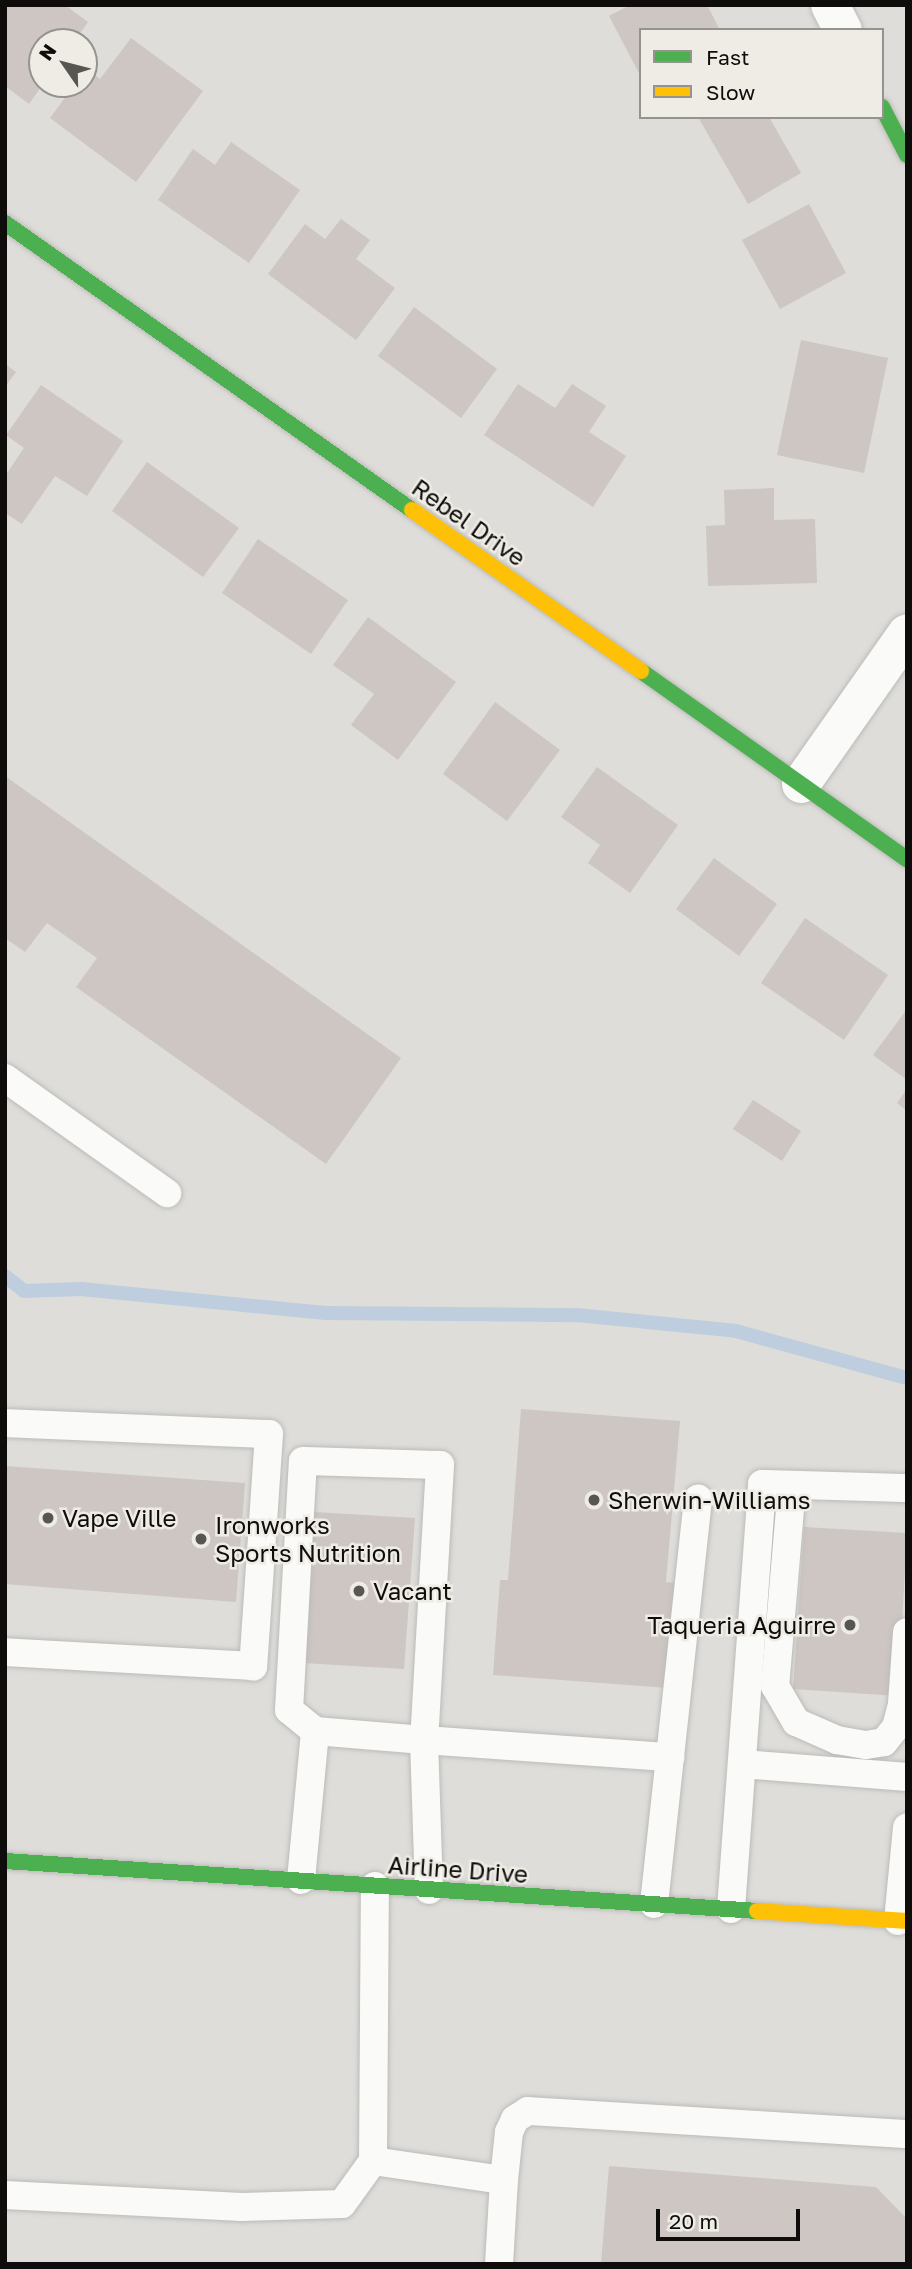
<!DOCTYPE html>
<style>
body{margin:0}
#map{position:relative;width:912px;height:2269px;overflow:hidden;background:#deddd9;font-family:"Golos Text",sans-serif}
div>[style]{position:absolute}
.stream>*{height:14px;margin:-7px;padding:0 7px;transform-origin:7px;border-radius:7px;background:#becede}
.building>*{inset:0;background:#cdc6c2}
.roads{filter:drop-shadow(0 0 2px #bcbbb9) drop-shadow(0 0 2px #bcbbb9)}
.lane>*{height:28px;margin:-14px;padding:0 14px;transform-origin:14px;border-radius:14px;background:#fafaf9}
.street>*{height:38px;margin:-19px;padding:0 19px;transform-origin:19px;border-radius:19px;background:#fafaf9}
.fast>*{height:16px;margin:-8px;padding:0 8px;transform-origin:8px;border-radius:8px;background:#4caf50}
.slow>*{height:16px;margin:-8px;padding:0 8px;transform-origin:8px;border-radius:8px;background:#ffc107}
.dots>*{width:19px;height:19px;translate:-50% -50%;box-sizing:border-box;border:4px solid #eeece4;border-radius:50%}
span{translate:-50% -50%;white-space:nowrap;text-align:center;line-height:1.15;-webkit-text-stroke:5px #eeece4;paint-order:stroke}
.street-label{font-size:24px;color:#0e0d0b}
.poi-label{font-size:24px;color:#0e0d0b}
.left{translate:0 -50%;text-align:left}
.right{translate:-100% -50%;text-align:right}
.frame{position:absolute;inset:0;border:7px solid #0e0d0b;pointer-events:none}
.legend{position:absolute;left:639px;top:28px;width:245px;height:91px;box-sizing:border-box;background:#eeece4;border:2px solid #94938d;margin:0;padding:9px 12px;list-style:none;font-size:21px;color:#0e0d0b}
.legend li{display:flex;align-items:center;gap:14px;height:35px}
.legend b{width:35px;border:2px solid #94938d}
.north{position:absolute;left:28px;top:28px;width:70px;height:70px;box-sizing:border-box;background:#eeece4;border:2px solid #94938d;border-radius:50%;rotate:305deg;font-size:19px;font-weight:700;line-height:28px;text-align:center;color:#0e0d0b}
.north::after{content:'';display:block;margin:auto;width:24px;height:32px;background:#575653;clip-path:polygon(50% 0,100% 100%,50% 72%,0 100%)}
.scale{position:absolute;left:656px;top:2209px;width:144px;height:32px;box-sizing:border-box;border:4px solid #0e0d0b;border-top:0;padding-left:9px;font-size:21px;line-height:24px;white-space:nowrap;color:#0e0d0b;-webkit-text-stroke:5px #eeece4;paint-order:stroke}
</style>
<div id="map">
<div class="stream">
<div style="left:5px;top:1276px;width:24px;rotate:38deg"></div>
<div style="left:24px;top:1291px;width:57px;rotate:-2deg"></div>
<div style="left:81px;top:1289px;width:246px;rotate:5.6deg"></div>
<div style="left:326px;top:1313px;width:251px;rotate:0.5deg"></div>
<div style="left:577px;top:1315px;width:160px;rotate:5.7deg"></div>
<div style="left:736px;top:1331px;width:177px;rotate:15.4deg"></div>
</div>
<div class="building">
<div style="clip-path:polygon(5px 5px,65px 5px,88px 22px,74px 42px,42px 42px,43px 84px,29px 104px,5px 86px)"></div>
<div style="clip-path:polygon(630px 5px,707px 5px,720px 30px,641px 30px,641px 77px,609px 16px)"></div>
<div style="clip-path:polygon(131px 38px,203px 91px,136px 182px,50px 118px,75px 84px,84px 84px,86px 69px,100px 79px)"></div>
<div style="clip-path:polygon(698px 117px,769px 117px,801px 173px,748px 204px)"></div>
<div style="clip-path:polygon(231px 142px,300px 190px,249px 263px,158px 200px,193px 149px,215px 165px)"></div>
<div style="clip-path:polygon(809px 204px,846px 273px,780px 309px,742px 240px)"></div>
<div style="clip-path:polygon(341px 219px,370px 240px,356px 259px,395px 288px,356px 340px,268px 274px,305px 224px,325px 239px)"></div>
<div style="clip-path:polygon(414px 307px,497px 369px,461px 418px,378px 356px)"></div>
<div style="clip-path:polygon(801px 340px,888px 358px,864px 473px,777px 455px)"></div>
<div style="clip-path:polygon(5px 364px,16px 372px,5px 387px)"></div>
<div style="clip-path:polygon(518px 384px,555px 408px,572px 384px,606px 406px,589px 432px,626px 456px,593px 507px,484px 435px)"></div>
<div style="clip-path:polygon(41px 385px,123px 441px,87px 496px,55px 476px,22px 524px,5px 513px,5px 476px,24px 448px,6px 435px)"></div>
<div style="clip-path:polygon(147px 462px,239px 528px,203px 577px,112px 511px)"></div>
<div style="clip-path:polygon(774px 488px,774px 520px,815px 519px,817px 583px,708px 586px,706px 526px,725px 525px,724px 490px)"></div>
<div style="clip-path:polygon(258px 539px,348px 600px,311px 654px,222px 593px)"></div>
<div style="clip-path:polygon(368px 617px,456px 682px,398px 760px,351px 725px,374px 694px,333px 665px)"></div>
<div style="clip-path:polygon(495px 702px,560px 750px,507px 821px,443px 774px)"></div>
<div style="clip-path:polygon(597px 767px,678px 825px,630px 893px,588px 863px,600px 845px,561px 817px)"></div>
<div style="clip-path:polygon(5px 776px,401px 1058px,326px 1164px,76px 987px,97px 958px,47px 923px,25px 952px,5px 938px)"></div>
<div style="clip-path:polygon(714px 858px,777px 904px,739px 956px,676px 909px)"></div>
<div style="clip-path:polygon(805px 918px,888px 975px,844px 1040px,761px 983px)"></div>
<div style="clip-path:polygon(907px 1009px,907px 1080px,873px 1055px)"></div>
<div style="clip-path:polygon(907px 1089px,907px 1111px,897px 1103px)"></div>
<div style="clip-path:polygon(753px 1100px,801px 1131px,782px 1161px,733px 1129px)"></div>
<div style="clip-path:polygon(521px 1409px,680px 1421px,666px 1582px,677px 1583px,668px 1688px,493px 1675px,500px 1580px,508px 1580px)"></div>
<div style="clip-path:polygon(5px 1466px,245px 1483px,236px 1602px,5px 1584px)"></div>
<div style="clip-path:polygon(314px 1512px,415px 1518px,404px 1669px,303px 1663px)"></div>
<div style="clip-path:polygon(804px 1527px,907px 1533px,898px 1696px,793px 1689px)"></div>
<div style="clip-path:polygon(609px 2166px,876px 2187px,907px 2219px,907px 2264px,601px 2264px)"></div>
</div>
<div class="roads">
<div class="lane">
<div style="left:5px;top:1078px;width:199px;rotate:35.4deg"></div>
<div style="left:5px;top:1423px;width:264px;rotate:2.4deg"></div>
<div style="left:269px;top:1434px;width:233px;rotate:93.9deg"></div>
<div style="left:253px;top:1666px;width:248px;rotate:-176.8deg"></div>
<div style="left:792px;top:1485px;width:202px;rotate:94.8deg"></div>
<div style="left:775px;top:1686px;width:42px;rotate:59.7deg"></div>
<div style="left:796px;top:1722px;width:45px;rotate:23.7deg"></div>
<div style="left:837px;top:1740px;width:29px;rotate:10deg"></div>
<div style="left:866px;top:1745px;width:18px;rotate:-9deg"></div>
<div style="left:884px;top:1742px;width:19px;rotate:-51deg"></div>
<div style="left:896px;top:1727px;width:24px;rotate:-75deg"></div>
<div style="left:902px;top:1704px;width:72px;rotate:-86deg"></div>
<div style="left:315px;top:1731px;width:33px;rotate:-141deg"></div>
<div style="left:289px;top:1710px;width:249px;rotate:-86.8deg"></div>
<div style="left:303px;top:1461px;width:137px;rotate:1.7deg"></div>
<div style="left:440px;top:1465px;width:275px;rotate:93.3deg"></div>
<div style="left:424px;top:1740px;width:247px;rotate:4deg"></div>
<div style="left:742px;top:1764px;width:166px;rotate:4.5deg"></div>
<div style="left:301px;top:1880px;width:150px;rotate:-84.6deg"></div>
<div style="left:315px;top:1731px;width:109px;rotate:4.7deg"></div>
<div style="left:424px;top:1740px;width:150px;rotate:88.1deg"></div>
<div style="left:654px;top:1904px;width:408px;rotate:-83.8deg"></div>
<div style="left:731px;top:1909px;width:426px;rotate:-85.8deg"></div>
<div style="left:762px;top:1484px;width:145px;rotate:1.6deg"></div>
<div style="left:898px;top:1921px;width:94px;rotate:-84.5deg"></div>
<div style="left:373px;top:2161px;width:132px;rotate:8.3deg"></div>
<div style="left:504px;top:2180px;width:84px;rotate:93.4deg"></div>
<div style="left:504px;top:2180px;width:48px;rotate:-84.1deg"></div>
<div style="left:509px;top:2132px;width:14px;rotate:-65deg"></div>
<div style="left:515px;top:2119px;width:15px;rotate:-32deg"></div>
<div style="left:528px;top:2111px;width:380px;rotate:3.5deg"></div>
<div style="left:5px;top:2195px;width:237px;rotate:2.9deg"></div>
<div style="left:242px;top:2207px;width:100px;rotate:-1.7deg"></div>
<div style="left:342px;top:2204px;width:53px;rotate:-54.2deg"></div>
<div style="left:373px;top:2161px;width:275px;rotate:-89.6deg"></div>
</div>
<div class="street">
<div style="left:830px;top:5px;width:28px;rotate:63deg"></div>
<div style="left:801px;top:784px;width:184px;rotate:-54.9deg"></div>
</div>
<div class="fast">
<div style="left:882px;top:107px;width:54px;rotate:62.5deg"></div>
<div style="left:5px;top:223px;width:498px;rotate:35.2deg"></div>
<div style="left:641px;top:671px;width:326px;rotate:35.3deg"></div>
<div style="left:5px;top:1861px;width:754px;rotate:3.8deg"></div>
</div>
<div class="slow">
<div style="left:412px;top:510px;width:280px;rotate:35.1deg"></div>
<div style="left:757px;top:1911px;width:150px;rotate:3.8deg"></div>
</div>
</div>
<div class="dots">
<div style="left:594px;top:1500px;background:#575653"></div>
<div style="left:48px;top:1518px;background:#575653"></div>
<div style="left:201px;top:1539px;background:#575653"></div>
<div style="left:359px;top:1591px;background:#575653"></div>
<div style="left:850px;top:1625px;background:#575653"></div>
</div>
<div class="street-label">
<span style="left:469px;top:522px;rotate:35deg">Rebel Drive</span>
<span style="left:458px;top:1869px;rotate:4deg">Airline Drive</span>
</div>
<div class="poi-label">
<span class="left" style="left:608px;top:1500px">Sherwin-Williams</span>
<span class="left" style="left:62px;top:1518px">Vape Ville</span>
<span class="left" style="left:215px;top:1539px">Ironworks<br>Sports Nutrition</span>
<span class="left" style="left:373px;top:1591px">Vacant</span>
<span class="right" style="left:836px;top:1625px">Taqueria Aguirre</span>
</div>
<div class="frame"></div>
<ul class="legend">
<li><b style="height:9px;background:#4caf50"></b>Fast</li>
<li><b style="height:9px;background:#ffc107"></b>Slow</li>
</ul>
<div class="north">N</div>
<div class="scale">20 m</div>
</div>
